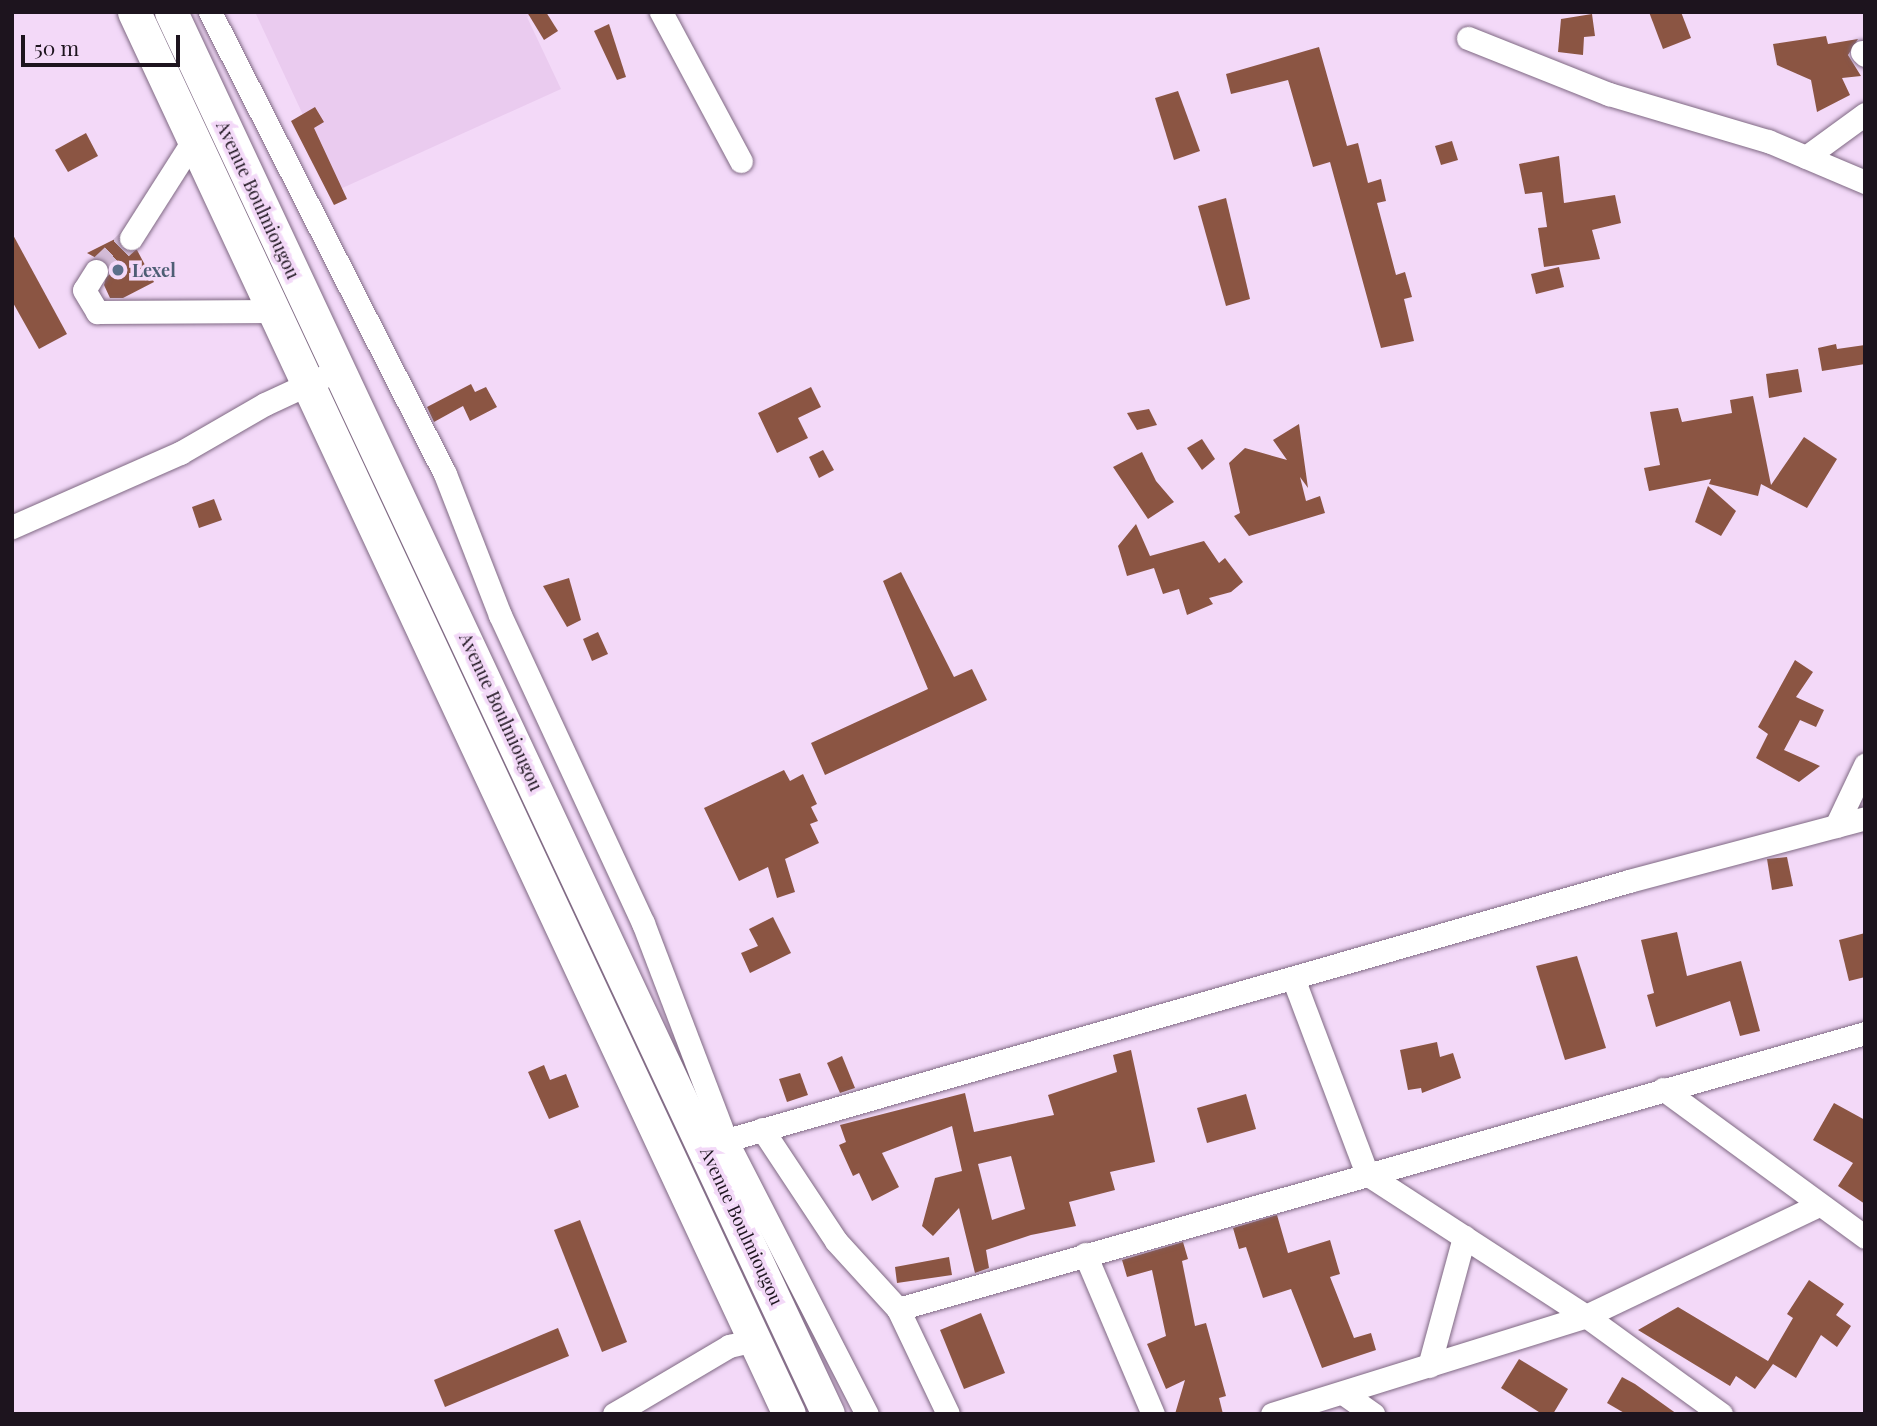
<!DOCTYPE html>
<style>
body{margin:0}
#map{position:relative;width:1877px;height:1426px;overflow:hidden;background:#f3d9f8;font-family:"Playfair Display",serif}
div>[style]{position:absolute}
.built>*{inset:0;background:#eacbef}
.building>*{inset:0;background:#8b5543}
.minor-tunnel>*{height:23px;margin-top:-11.5px;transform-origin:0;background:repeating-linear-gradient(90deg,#d3bbd7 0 23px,transparent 0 34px)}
.roads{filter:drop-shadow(0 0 2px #7f6983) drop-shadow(0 0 2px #7f6983)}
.minor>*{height:23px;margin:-11.5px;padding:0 11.5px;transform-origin:11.5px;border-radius:11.5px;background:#fff}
.highway>*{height:33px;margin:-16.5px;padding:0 16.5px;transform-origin:16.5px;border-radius:16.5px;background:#fff}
.dots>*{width:19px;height:19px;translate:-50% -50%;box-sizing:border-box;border:4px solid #f3d9f8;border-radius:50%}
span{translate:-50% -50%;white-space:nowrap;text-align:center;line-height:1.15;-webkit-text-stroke:7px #f3d9f8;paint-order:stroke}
.street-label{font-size:18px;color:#1d141e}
.service-label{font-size:18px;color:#4e5e75;font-weight:700}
.left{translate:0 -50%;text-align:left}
.frame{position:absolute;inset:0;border:14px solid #1d141e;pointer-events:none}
.scale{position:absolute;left:21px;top:35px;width:159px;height:32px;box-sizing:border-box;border:4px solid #1d141e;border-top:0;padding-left:9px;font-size:21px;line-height:24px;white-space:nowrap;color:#1d141e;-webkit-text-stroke:5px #f3d9f8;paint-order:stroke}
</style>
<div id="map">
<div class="built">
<div style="clip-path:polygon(255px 12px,539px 12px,527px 17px,561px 89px,338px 190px)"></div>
</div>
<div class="building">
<div style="clip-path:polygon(527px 12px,546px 12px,558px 31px,544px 40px)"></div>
<div style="clip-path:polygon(1649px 12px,1681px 12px,1691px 38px,1663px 49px)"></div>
<div style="clip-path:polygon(1592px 14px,1595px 36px,1584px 37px,1583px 55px,1558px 52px,1561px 19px)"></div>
<div style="clip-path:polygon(609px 24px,626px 77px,617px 80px,594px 31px)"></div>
<div style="clip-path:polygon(1826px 36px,1828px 44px,1858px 39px,1848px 55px,1861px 76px,1842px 78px,1850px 95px,1817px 112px,1811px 80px,1777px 65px,1773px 44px)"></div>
<div style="clip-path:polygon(1319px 47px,1347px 146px,1358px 143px,1368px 183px,1381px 179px,1386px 201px,1377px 203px,1396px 275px,1405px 272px,1412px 297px,1404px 299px,1414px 341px,1381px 348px,1330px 162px,1313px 167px,1288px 80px,1231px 94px,1226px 74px)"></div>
<div style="clip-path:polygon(1178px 91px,1200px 151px,1174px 160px,1155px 98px)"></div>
<div style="clip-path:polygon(315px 107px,324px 122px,314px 128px,347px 199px,334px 205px,291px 121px)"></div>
<div style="clip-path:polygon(86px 133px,98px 156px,68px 172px,55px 150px)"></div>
<div style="clip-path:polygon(1452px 141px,1458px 160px,1441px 165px,1435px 146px)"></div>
<div style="clip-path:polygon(1559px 156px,1564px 203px,1615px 195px,1621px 223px,1592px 230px,1600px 259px,1544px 267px,1538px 228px,1547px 227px,1542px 192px,1525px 194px,1519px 164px)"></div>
<div style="clip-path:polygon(1226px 198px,1250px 299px,1226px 306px,1198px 206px)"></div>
<div style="clip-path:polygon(12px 233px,67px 334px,39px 349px,12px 301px)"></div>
<div style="clip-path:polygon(117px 238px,124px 250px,137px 250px,154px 282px,123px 298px,110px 298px,104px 285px,109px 265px,87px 253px)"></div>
<div style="clip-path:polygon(1559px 267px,1564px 287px,1536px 294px,1531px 274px)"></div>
<div style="clip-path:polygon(1836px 344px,1837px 349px,1865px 345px,1865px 364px,1822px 371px,1818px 348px)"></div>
<div style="clip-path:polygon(1798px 369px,1802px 392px,1769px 398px,1766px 374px)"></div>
<div style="clip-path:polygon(471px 384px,475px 392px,486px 387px,497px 407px,470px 421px,463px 406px,434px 422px,427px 407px)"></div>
<div style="clip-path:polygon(811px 387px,821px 407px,798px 418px,808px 438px,777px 453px,758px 413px)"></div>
<div style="clip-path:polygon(1753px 396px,1771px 485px,1804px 437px,1837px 459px,1807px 508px,1761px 484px,1758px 496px,1709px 484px,1711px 479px,1649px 491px,1644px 468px,1660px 465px,1650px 412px,1678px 408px,1682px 422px,1732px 413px,1730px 400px)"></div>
<div style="clip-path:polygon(1149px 409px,1157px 425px,1137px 430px,1127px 413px)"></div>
<div style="clip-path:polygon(1299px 424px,1308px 488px,1300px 477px,1306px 501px,1320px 496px,1325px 513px,1249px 536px,1234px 516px,1240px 513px,1229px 463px,1245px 448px,1287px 460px,1273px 440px)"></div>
<div style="clip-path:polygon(1202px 439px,1215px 459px,1202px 470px,1187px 448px)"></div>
<div style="clip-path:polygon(823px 450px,834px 470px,819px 478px,809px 457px)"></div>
<div style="clip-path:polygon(1142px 452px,1156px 481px,1174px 502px,1148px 519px,1113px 467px)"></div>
<div style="clip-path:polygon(1708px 486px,1736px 511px,1721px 536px,1695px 522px)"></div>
<div style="clip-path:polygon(214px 499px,222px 520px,199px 528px,192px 507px)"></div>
<div style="clip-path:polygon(1136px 524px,1150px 556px,1204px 541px,1219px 563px,1225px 558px,1243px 582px,1231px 592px,1209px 598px,1213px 604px,1187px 615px,1179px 589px,1163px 594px,1154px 568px,1127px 576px,1118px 546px)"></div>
<div style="clip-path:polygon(901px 572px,954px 677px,972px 669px,987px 700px,825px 775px,811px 743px,928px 689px,883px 581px)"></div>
<div style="clip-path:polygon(569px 578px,581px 620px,567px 627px,543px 586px)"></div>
<div style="clip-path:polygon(598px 632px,608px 654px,592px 661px,583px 639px)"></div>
<div style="clip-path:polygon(1795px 660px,1813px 672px,1796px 697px,1824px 710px,1816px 727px,1800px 720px,1784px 750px,1820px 766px,1799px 782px,1756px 758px,1768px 734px,1758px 727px)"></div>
<div style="clip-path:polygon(784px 770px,790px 781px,803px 774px,817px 804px,811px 807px,818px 821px,810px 824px,819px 843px,785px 859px,795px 892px,777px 898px,768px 867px,739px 881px,704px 808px)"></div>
<div style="clip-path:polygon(1787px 857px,1793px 886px,1772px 890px,1767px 859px)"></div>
<div style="clip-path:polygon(773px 917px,791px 953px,750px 973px,741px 953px,758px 946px,749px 929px)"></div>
<div style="clip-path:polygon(1677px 932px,1687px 976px,1741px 961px,1760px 1031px,1740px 1036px,1730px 1001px,1656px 1027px,1647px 995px,1654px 993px,1641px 940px)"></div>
<div style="clip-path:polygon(1865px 933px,1865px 977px,1849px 981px,1839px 940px)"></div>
<div style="clip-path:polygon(1577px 956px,1606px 1048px,1565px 1060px,1536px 966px)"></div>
<div style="clip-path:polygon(1437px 1042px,1440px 1057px,1453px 1053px,1461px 1078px,1422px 1093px,1421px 1088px,1408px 1090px,1400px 1050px)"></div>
<div style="clip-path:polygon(evenodd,1131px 1050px,1155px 1162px,1110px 1172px,1115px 1190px,1069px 1202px,1076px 1226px,1031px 1235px,986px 1250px,989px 1268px,975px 1273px,959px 1208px,933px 1236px,922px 1226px,935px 1178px,962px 1171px,952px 1126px,882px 1153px,899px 1187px,872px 1201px,859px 1173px,853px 1176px,839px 1145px,846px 1142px,840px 1125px,965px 1093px,974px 1132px,1054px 1115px,1048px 1095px,1117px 1072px,1113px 1055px,1131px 1050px,1011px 1156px,1025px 1209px,992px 1220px,978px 1164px,1011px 1156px)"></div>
<div style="clip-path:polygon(842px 1056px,855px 1088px,840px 1093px,827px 1063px)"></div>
<div style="clip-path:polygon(544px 1065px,550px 1080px,566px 1074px,579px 1107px,549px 1119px,528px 1072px)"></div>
<div style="clip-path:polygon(800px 1073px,808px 1095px,787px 1102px,779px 1079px)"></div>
<div style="clip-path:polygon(1246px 1094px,1256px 1129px,1207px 1143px,1197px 1108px)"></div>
<div style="clip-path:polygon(1834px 1103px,1865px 1120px,1865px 1204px,1838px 1186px,1853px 1163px,1813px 1140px)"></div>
<div style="clip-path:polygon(1277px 1215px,1288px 1253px,1330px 1240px,1340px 1274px,1330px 1277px,1354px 1338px,1371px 1333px,1376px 1350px,1322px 1368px,1291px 1289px,1263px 1298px,1246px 1247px,1239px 1249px,1233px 1228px)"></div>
<div style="clip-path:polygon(580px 1220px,627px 1342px,602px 1352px,554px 1230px)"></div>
<div style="clip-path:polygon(1183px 1242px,1188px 1259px,1182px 1261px,1195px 1326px,1206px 1323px,1226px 1396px,1219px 1398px,1223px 1414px,1175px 1414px,1185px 1380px,1166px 1389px,1147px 1344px,1166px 1336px,1152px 1270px,1127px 1277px,1122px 1260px)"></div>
<div style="clip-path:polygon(949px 1257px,952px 1275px,897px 1283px,895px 1267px)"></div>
<div style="clip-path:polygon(1809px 1280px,1844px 1304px,1836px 1315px,1851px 1326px,1837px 1347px,1821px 1335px,1796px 1378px,1773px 1364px,1755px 1389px,1736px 1376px,1730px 1386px,1638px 1330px,1678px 1307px,1768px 1361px,1793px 1318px,1787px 1314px)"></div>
<div style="clip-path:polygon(981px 1313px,1005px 1373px,964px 1389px,940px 1330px)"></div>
<div style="clip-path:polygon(558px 1328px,569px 1356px,445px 1407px,434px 1380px)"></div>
<div style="clip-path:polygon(1519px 1359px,1568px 1389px,1553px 1414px,1542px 1414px,1501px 1388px)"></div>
<div style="clip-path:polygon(1622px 1377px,1635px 1384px,1677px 1414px,1626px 1414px,1607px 1403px)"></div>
</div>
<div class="minor-tunnel">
<div style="left:96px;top:271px;width:48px;rotate:-43.3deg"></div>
</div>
<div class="roads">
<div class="minor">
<div style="left:210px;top:12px;width:518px;rotate:63.04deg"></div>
<div style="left:445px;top:474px;width:151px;rotate:68.7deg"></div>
<div style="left:500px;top:615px;width:340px;rotate:65.1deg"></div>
<div style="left:643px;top:923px;width:232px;rotate:69.1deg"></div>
<div style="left:726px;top:1140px;width:308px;rotate:62.8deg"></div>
<div style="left:661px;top:12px;width:169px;rotate:61.8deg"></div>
<div style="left:1468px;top:38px;width:152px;rotate:21.7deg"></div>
<div style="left:1609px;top:94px;width:166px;rotate:16.5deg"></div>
<div style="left:1768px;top:141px;width:105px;rotate:22.9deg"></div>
<div style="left:1862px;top:52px;width:4px;rotate:45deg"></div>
<div style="left:1806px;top:157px;width:73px;rotate:-36.1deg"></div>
<div style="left:131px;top:238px;width:117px;rotate:-57.5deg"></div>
<div style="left:96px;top:271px;width:22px;rotate:122deg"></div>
<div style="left:84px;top:290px;width:26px;rotate:59deg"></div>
<div style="left:97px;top:312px;width:179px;rotate:-0.3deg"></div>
<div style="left:12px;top:527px;width:184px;rotate:-23.8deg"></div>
<div style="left:180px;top:453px;width:98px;rotate:-30deg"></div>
<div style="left:265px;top:404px;width:62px;rotate:-24.9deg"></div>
<div style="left:1836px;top:826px;width:68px;rotate:-64.6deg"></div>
<div style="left:1293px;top:978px;width:210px;rotate:69.3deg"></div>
<div style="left:1367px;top:1174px;width:261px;rotate:33deg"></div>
<div style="left:1586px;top:1316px;width:167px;rotate:36deg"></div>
<div style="left:1663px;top:1089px;width:250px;rotate:36.2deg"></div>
<div style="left:762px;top:1129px;width:134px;rotate:56.5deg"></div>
<div style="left:836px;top:1241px;width:92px;rotate:47.6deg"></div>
<div style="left:898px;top:1309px;width:116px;rotate:64.5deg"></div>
<div style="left:713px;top:1144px;width:953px;rotate:-16.02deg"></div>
<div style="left:1629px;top:881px;width:244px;rotate:-14.9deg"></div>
<div style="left:1085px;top:1254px;width:174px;rotate:67deg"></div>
<div style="left:898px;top:1309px;width:1006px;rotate:-15.93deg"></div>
<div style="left:1429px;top:1366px;width:134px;rotate:-74.8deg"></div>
<div style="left:1343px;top:1393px;width:37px;rotate:35deg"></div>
<div style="left:614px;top:1414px;width:134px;rotate:-30.6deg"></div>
<div style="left:729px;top:1346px;width:26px;rotate:-13deg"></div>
<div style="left:1272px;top:1414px;width:329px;rotate:-17.3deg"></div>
<div style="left:1586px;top:1316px;width:256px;rotate:-25.5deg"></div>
</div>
<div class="highway">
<div style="left:134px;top:12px;width:1547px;rotate:64.96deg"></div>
<div style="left:171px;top:12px;width:1548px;rotate:64.89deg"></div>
</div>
</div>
<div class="dots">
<div style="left:118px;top:270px;background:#5c6f8a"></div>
</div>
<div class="street-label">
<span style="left:258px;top:200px;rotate:65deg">Avenue Boulmiougou</span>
<span style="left:501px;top:712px;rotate:65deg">Avenue Boulmiougou</span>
<span style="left:742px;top:1226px;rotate:65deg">Avenue Boulmiougou</span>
</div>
<div class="service-label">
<span class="left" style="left:132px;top:270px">Lexel</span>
</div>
<div class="frame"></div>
<div class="scale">50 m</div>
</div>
